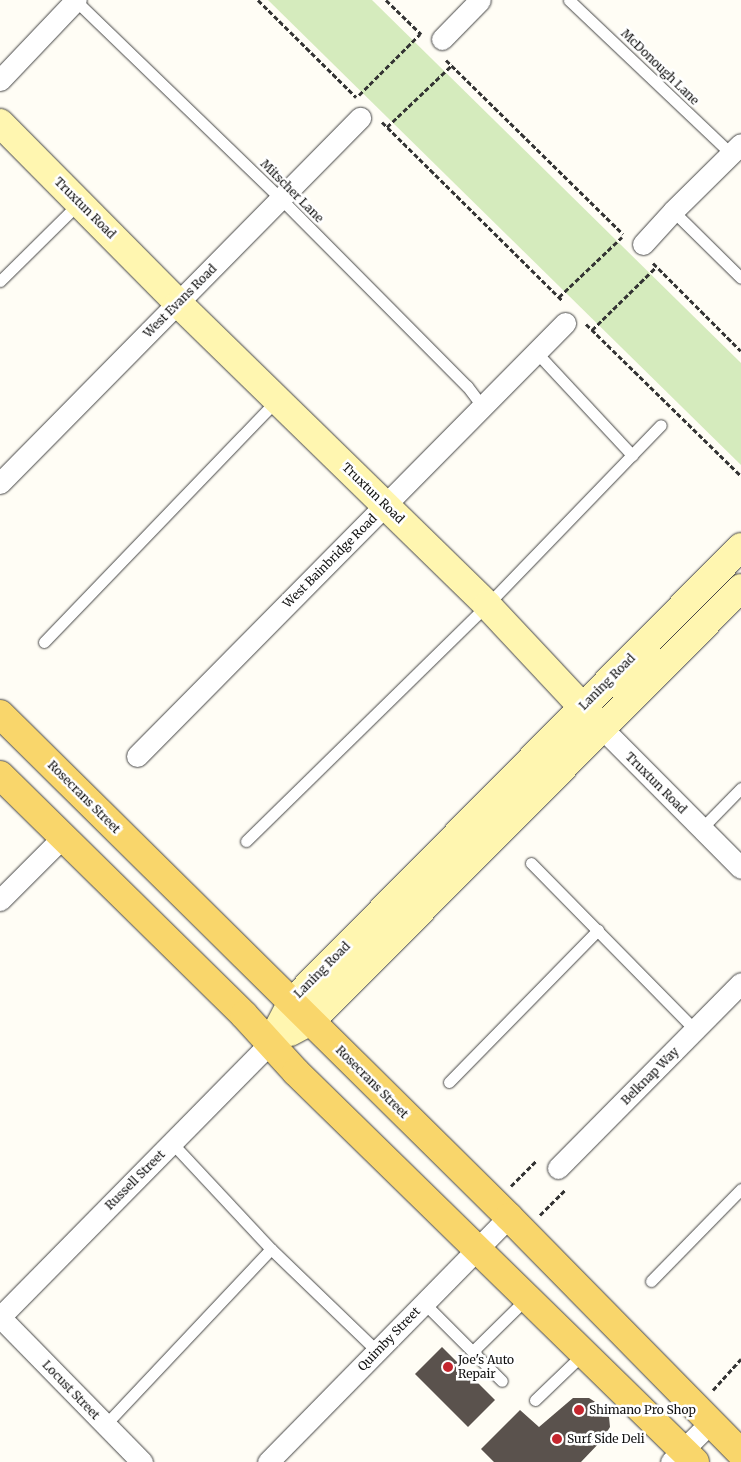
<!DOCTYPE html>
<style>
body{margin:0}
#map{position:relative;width:741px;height:1462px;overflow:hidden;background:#fffdf5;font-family:Merriweather,serif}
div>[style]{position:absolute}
.green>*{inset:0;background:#d5ebbd}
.building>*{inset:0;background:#5a524d}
.path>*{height:3px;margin-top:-1.5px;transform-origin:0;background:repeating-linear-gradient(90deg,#333 0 5px,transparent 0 7.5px)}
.roads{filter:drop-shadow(0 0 1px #444) drop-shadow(0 0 1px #444)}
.lane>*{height:11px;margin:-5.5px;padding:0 5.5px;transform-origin:5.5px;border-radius:5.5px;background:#fff}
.street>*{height:21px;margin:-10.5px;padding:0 10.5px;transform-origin:10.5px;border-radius:10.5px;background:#fff}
.secondary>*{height:28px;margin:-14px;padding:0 14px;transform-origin:14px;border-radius:14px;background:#fff6b0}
.primary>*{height:28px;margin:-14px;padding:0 14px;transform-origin:14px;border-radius:14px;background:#f9d66b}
.dots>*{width:14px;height:14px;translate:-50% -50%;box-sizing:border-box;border:2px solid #fff;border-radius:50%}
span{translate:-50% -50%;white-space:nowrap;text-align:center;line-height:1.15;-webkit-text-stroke:5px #fff;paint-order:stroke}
.street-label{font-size:12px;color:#111}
.poi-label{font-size:12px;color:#111}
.left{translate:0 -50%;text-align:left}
</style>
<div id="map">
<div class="green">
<div style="clip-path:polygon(268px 0,372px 0,741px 363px,741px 465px)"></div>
</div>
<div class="building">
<div style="clip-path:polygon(442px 1347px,495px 1400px,468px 1427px,415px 1374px)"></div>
<div style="clip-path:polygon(573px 1398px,589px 1398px,600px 1405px,609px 1417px,610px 1427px,602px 1440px,581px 1462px,494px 1462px,481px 1449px,520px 1410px,539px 1427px)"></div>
</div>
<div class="path">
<div style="left:258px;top:0;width:138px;rotate:44.7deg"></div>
<div style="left:386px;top:0;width:49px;rotate:44.2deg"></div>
<div style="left:446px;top:60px;width:248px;rotate:44.5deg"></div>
<div style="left:359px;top:95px;width:86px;rotate:-45deg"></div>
<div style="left:382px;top:122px;width:253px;rotate:44.7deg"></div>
<div style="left:387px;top:127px;width:90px;rotate:-43.6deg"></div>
<div style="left:653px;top:263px;width:124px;rotate:45deg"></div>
<div style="left:559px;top:297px;width:87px;rotate:-43.6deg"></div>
<div style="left:586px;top:324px;width:217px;rotate:44.4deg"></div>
<div style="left:592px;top:330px;width:90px;rotate:-44.5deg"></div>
<div style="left:511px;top:1186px;width:37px;rotate:-45deg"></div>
<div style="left:540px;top:1215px;width:37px;rotate:-45deg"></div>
<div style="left:713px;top:1390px;width:42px;rotate:-47.9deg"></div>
</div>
<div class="roads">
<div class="lane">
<div style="left:569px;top:0;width:224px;rotate:43.5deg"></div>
<div style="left:76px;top:1px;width:285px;rotate:44deg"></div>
<div style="left:281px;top:199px;width:264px;rotate:45.2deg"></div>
<div style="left:467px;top:386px;width:26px;rotate:53deg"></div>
<div style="left:673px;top:211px;width:95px;rotate:44.6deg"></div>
<div style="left:0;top:281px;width:111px;rotate:-44.6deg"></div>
<div style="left:536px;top:352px;width:141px;rotate:47deg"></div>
<div style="left:44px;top:642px;width:336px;rotate:-46.1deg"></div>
<div style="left:702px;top:828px;width:56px;rotate:-45.7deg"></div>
<div style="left:246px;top:841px;width:337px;rotate:-44.4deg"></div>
<div style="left:487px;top:605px;width:250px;rotate:-46deg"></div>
<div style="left:531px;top:863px;width:234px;rotate:45.5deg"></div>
<div style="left:449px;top:1082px;width:213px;rotate:-45.6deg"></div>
<div style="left:172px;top:1143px;width:145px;rotate:47deg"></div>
<div style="left:271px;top:1249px;width:147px;rotate:43.9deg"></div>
<div style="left:651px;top:1281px;width:129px;rotate:-45.6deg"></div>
<div style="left:424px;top:1303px;width:110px;rotate:45deg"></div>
<div style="left:473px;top:1351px;width:76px;rotate:-44.5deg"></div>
<div style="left:535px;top:1400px;width:66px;rotate:-43.8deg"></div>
<div style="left:105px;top:1425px;width:242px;rotate:-46.7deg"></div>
</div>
<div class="street">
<div style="left:442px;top:39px;width:54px;rotate:-45.7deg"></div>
<div style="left:0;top:80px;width:110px;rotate:-46.5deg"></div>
<div style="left:643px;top:244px;width:45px;rotate:-47.7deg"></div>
<div style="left:673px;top:211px;width:95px;rotate:-44.6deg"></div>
<div style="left:0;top:483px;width:513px;rotate:-45.4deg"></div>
<div style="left:602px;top:728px;width:197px;rotate:45.2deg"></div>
<div style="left:137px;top:756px;width:609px;rotate:-45.33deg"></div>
<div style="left:0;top:900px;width:89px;rotate:-45deg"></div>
<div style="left:558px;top:1168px;width:260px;rotate:-45.3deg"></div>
<div style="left:0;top:1317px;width:386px;rotate:-45.4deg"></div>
<div style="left:0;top:1317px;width:203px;rotate:45.6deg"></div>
<div style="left:268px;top:1462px;width:344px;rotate:-45.5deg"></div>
<div style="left:671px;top:1462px;width:55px;rotate:-45deg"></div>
</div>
<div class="secondary">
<div style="left:0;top:123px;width:255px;rotate:45.3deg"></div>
<div style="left:179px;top:304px;width:431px;rotate:44.3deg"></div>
<div style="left:487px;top:605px;width:168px;rotate:46.9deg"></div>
<div style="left:290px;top:1032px;width:24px;rotate:-28deg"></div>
<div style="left:311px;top:1021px;width:610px;rotate:-45.2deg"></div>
<div style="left:271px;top:1042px;width:45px;rotate:-62.3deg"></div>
<div style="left:292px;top:1002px;width:639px;rotate:-45.38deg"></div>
</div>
<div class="primary">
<div style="left:0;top:714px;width:716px;rotate:44.66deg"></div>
<div style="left:509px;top:1217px;width:331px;rotate:45.5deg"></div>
<div style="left:0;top:775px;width:342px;rotate:44.5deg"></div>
<div style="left:244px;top:1015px;width:77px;rotate:47.6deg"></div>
<div style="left:296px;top:1072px;width:558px;rotate:44.35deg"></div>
</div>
</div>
<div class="dots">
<div style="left:448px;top:1367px;background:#c4262e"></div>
<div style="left:579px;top:1410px;background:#c4262e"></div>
<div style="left:557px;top:1439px;background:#c4262e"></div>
</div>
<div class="street-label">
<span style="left:660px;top:67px;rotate:44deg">McDonough Lane</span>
<span style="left:292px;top:191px;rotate:45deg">Mitscher Lane</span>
<span style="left:85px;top:208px;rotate:45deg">Truxtun Road</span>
<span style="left:180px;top:301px;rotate:-45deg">West Evans Road</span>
<span style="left:373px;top:493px;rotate:44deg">Truxtun Road</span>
<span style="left:330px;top:561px;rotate:-45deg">West Bainbridge Road</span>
<span style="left:607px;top:682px;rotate:-45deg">Laning Road</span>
<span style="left:656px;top:783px;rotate:45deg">Truxtun Road</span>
<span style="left:84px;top:797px;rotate:45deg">Rosecrans Street</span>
<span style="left:322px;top:970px;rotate:-45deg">Laning Road</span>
<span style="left:650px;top:1076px;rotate:-45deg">Belknap Way</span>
<span style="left:372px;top:1082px;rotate:45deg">Rosecrans Street</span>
<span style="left:135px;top:1180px;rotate:-45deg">Russell Street</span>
<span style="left:389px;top:1339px;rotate:-46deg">Quimby Street</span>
<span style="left:71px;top:1390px;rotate:46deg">Locust Street</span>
</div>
<div class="poi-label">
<span class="left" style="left:458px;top:1367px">Joe's Auto<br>Repair</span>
<span class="left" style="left:589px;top:1410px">Shimano Pro Shop</span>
<span class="left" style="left:567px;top:1439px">Surf Side Deli</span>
</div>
</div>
